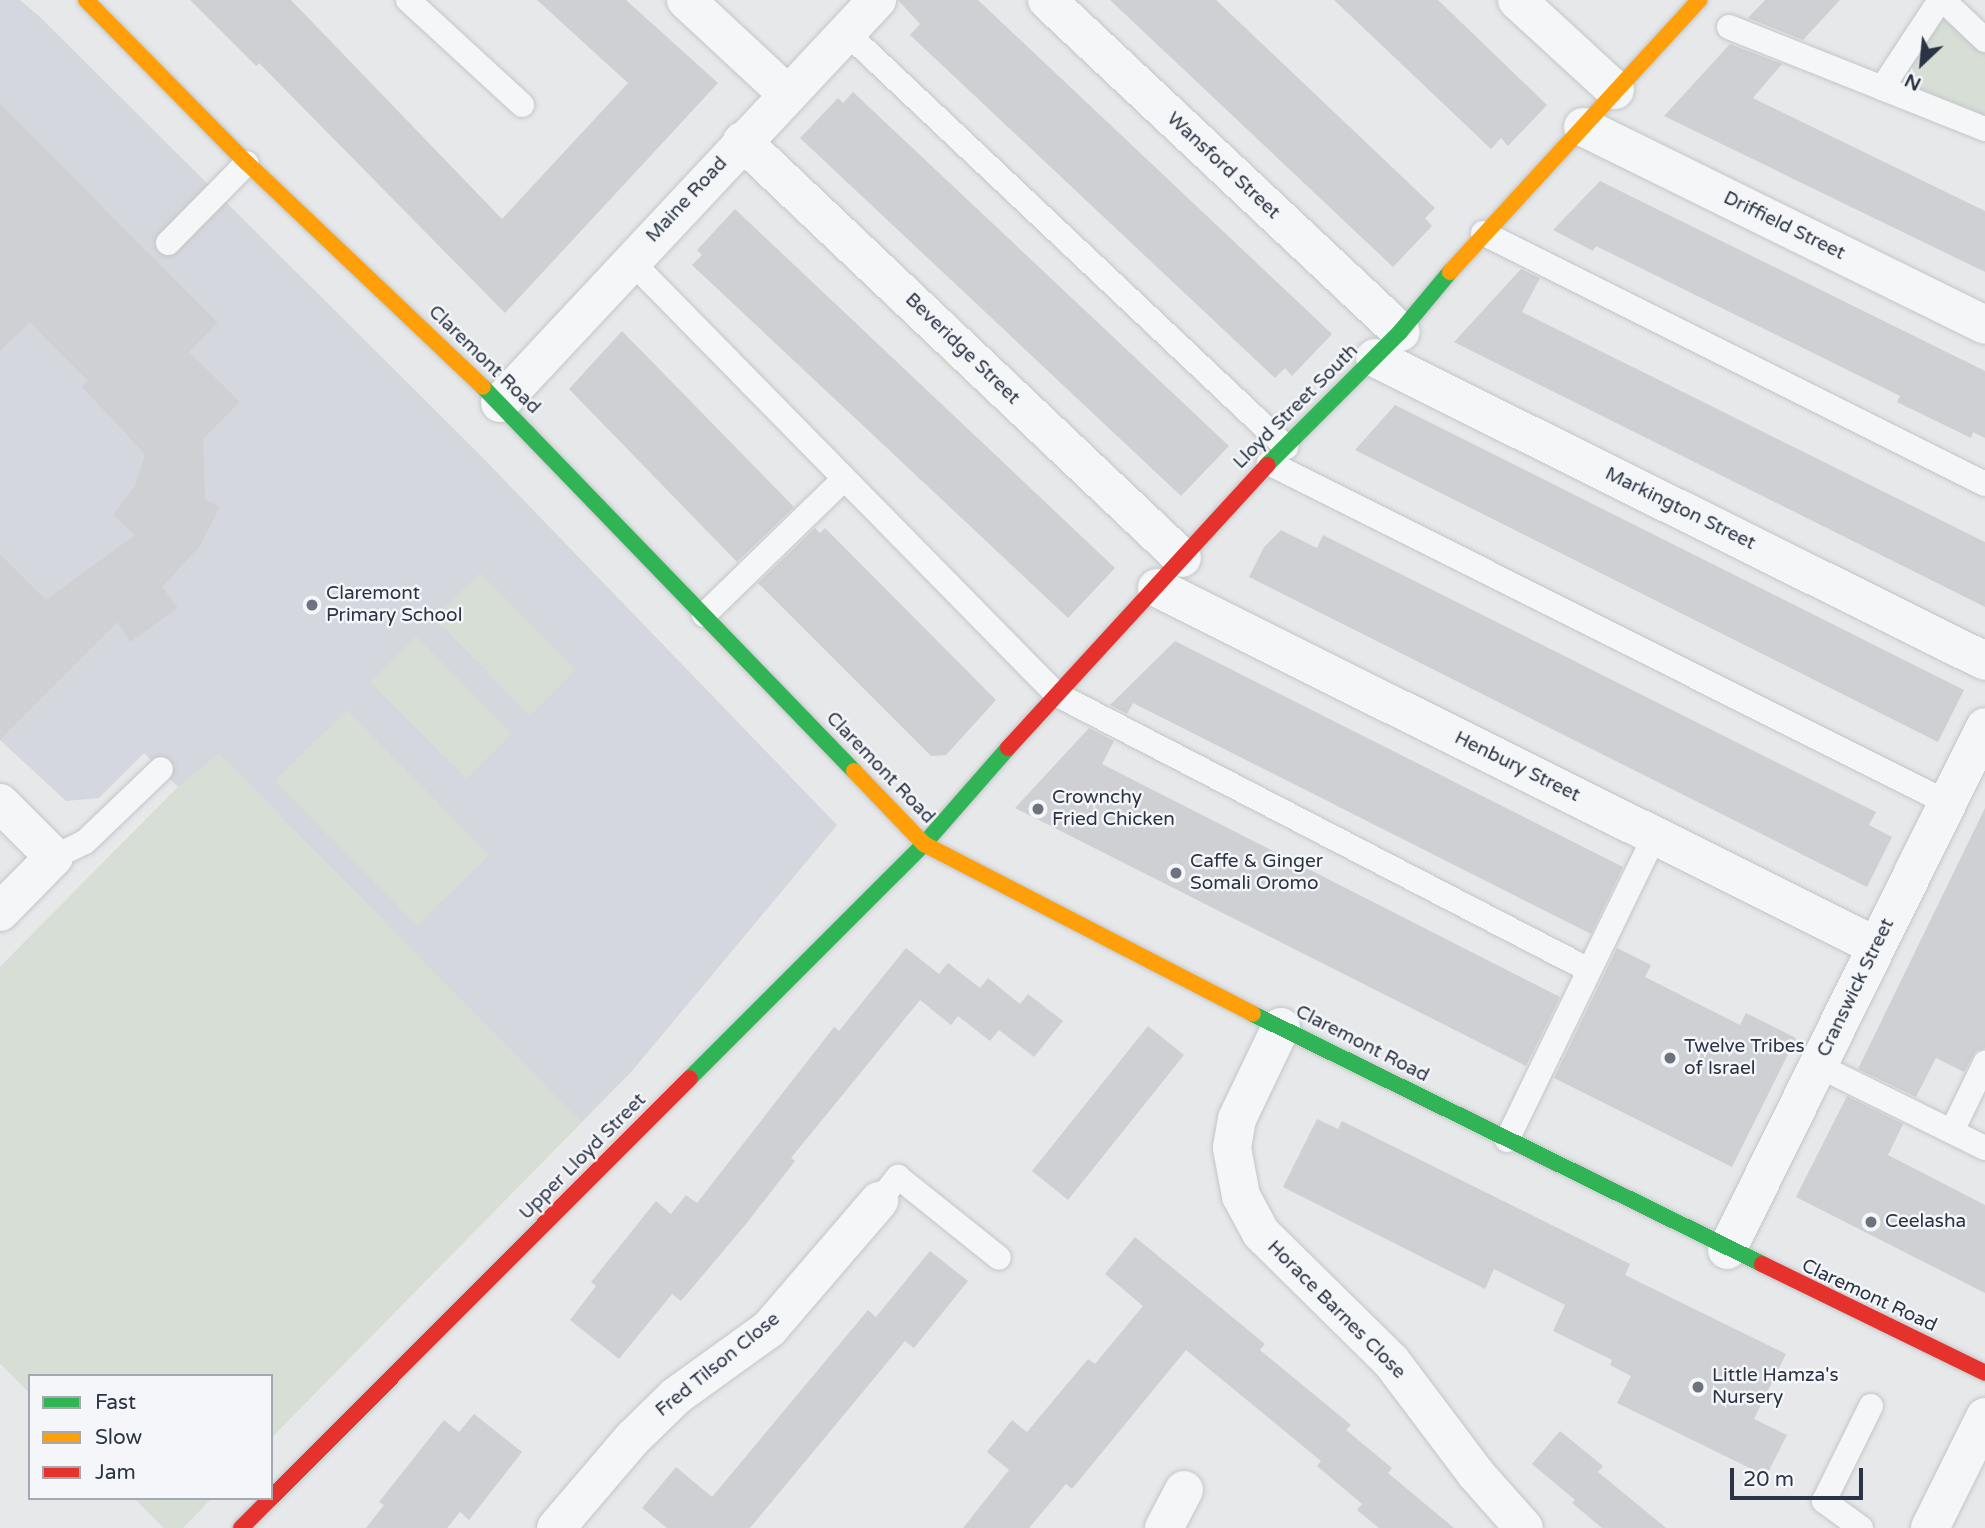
<!DOCTYPE html>
<style>
body{margin:0}
#map{position:relative;width:1985px;height:1528px;overflow:hidden;background:#e6e8ea;font-family:"Varela Round",sans-serif}
div>[style]{position:absolute}
.built>*{inset:0;background:#d4d7dd}
.green>*{inset:0;background:#d6ded6}
.building>*{inset:0;background:#ced0d3}
.roads{filter:drop-shadow(0 0 2px #c4c6c8) drop-shadow(0 0 2px #c4c6c8)}
.lane>*{height:24px;margin:-12px;padding:0 12px;transform-origin:12px;border-radius:12px;background:#f5f6f7}
.street>*{height:38px;margin:-19px;padding:0 19px;transform-origin:19px;border-radius:19px;background:#f5f6f7}
.fast>*{height:16px;margin:-8px;padding:0 8px;transform-origin:8px;border-radius:8px;background:#30b455}
.slow>*{height:16px;margin:-8px;padding:0 8px;transform-origin:8px;border-radius:8px;background:#ff9f0a}
.jam>*{height:16px;margin:-8px;padding:0 8px;transform-origin:8px;border-radius:8px;background:#e5322d}
.dots>*{width:19px;height:19px;translate:-50% -50%;box-sizing:border-box;border:4px solid #f4f6f9;border-radius:50%}
span{translate:-50% -50%;white-space:nowrap;text-align:center;line-height:1.15;-webkit-text-stroke:5px #f4f6f9;paint-order:stroke}
.street-label{font-size:19px;color:#2b3445}
.poi-label{font-size:19px;color:#2b3445}
.left{translate:0 -50%;text-align:left}
.legend{position:absolute;left:28px;top:1374px;width:245px;height:126px;box-sizing:border-box;background:#f4f6f9;border:2px solid #a4a8b1;margin:0;padding:9px 12px;list-style:none;font-size:21px;color:#2b3445}
.legend li{display:flex;align-items:center;gap:14px;height:35px}
.legend b{width:35px;border:2px solid #a4a8b1}
.north{position:absolute;left:1887px;top:28px;width:70px;height:70px;-webkit-text-stroke:5px #f4f6f9;paint-order:stroke;rotate:206deg;font-size:19px;font-weight:700;line-height:28px;text-align:center;color:#2b3445}
.north::after{content:'';display:block;margin:auto;width:24px;height:32px;background:#2b3445;clip-path:polygon(50% 0,100% 100%,50% 72%,0 100%)}
.scale{position:absolute;left:1730px;top:1468px;width:133px;height:32px;box-sizing:border-box;border:4px solid #2b3445;border-top:0;padding-left:9px;font-size:21px;line-height:24px;white-space:nowrap;color:#2b3445;-webkit-text-stroke:5px #f4f6f9;paint-order:stroke}
</style>
<div id="map">
<div class="built">
<div style="clip-path:polygon(0 0,20px 0,40px 17px,481px 456px,837px 825px,632px 1071px,271px 1438px,271px 1376px,30px 1376px,30px 1393px,0 1363px,0 967px,178px 787px,144px 753px,99px 798px,66px 801px,0 740px)"></div>
</div>
<div class="green">
<div style="clip-path:polygon(1940px 7px,1985px 50px,1985px 118px,1902px 82px,1897px 70px)"></div>
<div style="clip-path:polygon(480px 573px,576px 670px,530px 716px,434px 618px)"></div>
<div style="clip-path:polygon(416px 636px,512px 734px,466px 779px,370px 682px)"></div>
<div style="clip-path:polygon(347px 710px,489px 855px,417px 926px,275px 781px)"></div>
<div style="clip-path:polygon(219px 753px,582px 1122px,271px 1438px,271px 1376px,30px 1376px,30px 1393px,0 1363px,0 967px,178px 787px)"></div>
<div style="clip-path:polygon(134px 1498px,212px 1498px,183px 1528px,164px 1528px)"></div>
</div>
<div class="building">
<div style="clip-path:polygon(190px 0,291px 0,502px 219px,628px 83px,537px 0,626px 0,718px 83px,505px 313px,259px 63px,256px 66px)"></div>
<div style="clip-path:polygon(898px 0,978px 0,1332px 334px,1292px 376px,1285px 368px,1275px 378px,910px 35px,920px 24px)"></div>
<div style="clip-path:polygon(1110px 0,1216px 0,1435px 208px,1425px 218px,1432px 226px,1393px 267px)"></div>
<div style="clip-path:polygon(1334px 0,1438px 0,1547px 105px,1508px 146px,1501px 138px,1491px 149px)"></div>
<div style="clip-path:polygon(1765px 0,1840px 0,1803px 40px,1748px 18px)"></div>
<div style="clip-path:polygon(1730px 44px,1782px 64px,1753px 98px,1985px 211px,1985px 272px,1664px 116px)"></div>
<div style="clip-path:polygon(853px 92px,1229px 446px,1181px 496px,800px 138px,838px 98px,843px 103px)"></div>
<div style="clip-path:polygon(0 104px,218px 323px,189px 352px,240px 402px,203px 439px,205px 499px,220px 507px,199px 547px,162px 587px,178px 608px,130px 642px,118px 622px,0 740px,0 554px,46px 600px,135px 535px,113px 515px,135px 486px,145px 454px,82px 387px,88px 381px,30px 322px,0 351px)"></div>
<div style="clip-path:polygon(1600px 181px,1985px 371px,1985px 438px,1973px 432px,1971px 438px,1897px 402px,1900px 396px,1886px 389px,1596px 246px,1593px 251px,1553px 230px)"></div>
<div style="clip-path:polygon(735px 209px,1115px 568px,1068px 618px,692px 265px,702px 255px,697px 250px)"></div>
<div style="clip-path:polygon(1521px 269px,1540px 278px,1522px 312px,1985px 542px,1985px 607px,1454px 342px)"></div>
<div style="clip-path:polygon(622px 331px,794px 507px,737px 562px,569px 389px)"></div>
<div style="clip-path:polygon(1395px 405px,1964px 690px,1938px 742px,1355px 450px)"></div>
<div style="clip-path:polygon(815px 528px,820px 533px,825px 528px,996px 700px,946px 755px,931px 756px,758px 583px)"></div>
<div style="clip-path:polygon(1281px 530px,1317px 548px,1323px 535px,1876px 812px,1869px 825px,1892px 837px,1867px 887px,1249px 577px,1264px 547px)"></div>
<div style="clip-path:polygon(1175px 641px,1623px 867px,1591px 934px,1133px 703px,1127px 714px,1110px 705px)"></div>
<div style="clip-path:polygon(1089px 728px,1114px 741px,1102px 764px,1560px 997px,1526px 1066px,1015px 808px)"></div>
<div style="clip-path:polygon(1985px 808px,1985px 1048px,1976px 1051px,1964px 1072px,1936px 1058px,1916px 1097px,1858px 1069px)"></div>
<div style="clip-path:polygon(906px 948px,939px 974px,948px 963px,980px 988px,988px 978px,1020px 1004px,1028px 994px,1063px 1021px,1034px 1057px,999px 1030px,990px 1041px,958px 1016px,951px 1025px,920px 1000px,791px 1158px,795px 1161px,746px 1224px,681px 1301px,672px 1294px,619px 1359px,570px 1320px,596px 1286px,591px 1282px,656px 1201px,671px 1214px,686px 1195px,697px 1203px,834px 1027px,839px 1031px)"></div>
<div style="clip-path:polygon(1617px 948px,1651px 965px,1645px 977px,1740px 1025px,1746px 1013px,1796px 1038px,1732px 1167px,1554px 1078px)"></div>
<div style="clip-path:polygon(1148px 1026px,1184px 1055px,1068px 1200px,1032px 1171px)"></div>
<div style="clip-path:polygon(1847px 1096px,1903px 1124px,1888px 1155px,1985px 1205px,1985px 1293px,1796px 1197px)"></div>
<div style="clip-path:polygon(1317px 1119px,1338px 1129px,1342px 1121px,1582px 1240px,1630px 1264px,1625px 1275px,1786px 1354px,1754px 1419px,1787px 1435px,1766px 1476px,1617px 1403px,1631px 1376px,1610px 1365px,1612px 1360px,1553px 1331px,1565px 1305px,1494px 1269px,1485px 1289px,1283px 1187px)"></div>
<div style="clip-path:polygon(1135px 1237px,1265px 1344px,1260px 1350px,1351px 1425px,1346px 1430px,1392px 1468px,1388px 1473px,1454px 1528px,1379px 1528px,1357px 1510px,1362px 1504px,1317px 1466px,1321px 1461px,1186px 1350px,1072px 1489px,1066px 1484px,1029px 1528px,963px 1528px,1009px 1470px,987px 1452px,1012px 1420px,1027px 1432px,1088px 1359px,1095px 1364px,1143px 1306px,1105px 1274px)"></div>
<div style="clip-path:polygon(930px 1251px,968px 1281px,914px 1348px,905px 1341px,750px 1528px,667px 1528px,642px 1508px,676px 1467px,712px 1497px,868px 1310px,876px 1317px)"></div>
<div style="clip-path:polygon(474px 1414px,522px 1452px,469px 1520px,460px 1512px,447px 1528px,366px 1528px,384px 1505px,379px 1502px,444px 1420px,459px 1432px)"></div>
<div style="clip-path:polygon(1560px 1431px,1603px 1466px,1598px 1472px,1666px 1528px,1602px 1528px,1572px 1503px,1575px 1500px,1532px 1464px)"></div>
</div>
<div class="roads">
<div class="lane">
<div style="left:408px;top:0;width:155px;rotate:42.6deg"></div>
<div style="left:1943px;top:0;width:58px;rotate:43.6deg"></div>
<div style="left:1729px;top:27px;width:165px;rotate:21.7deg"></div>
<div style="left:1882px;top:88px;width:105px;rotate:-56.6deg"></div>
<div style="left:846px;top:32px;width:605px;rotate:43.33deg"></div>
<div style="left:1882px;top:88px;width:111px;rotate:21.7deg"></div>
<div style="left:1483px;top:233px;width:561px;rotate:26.57deg"></div>
<div style="left:168px;top:243px;width:112px;rotate:-45.4deg"></div>
<div style="left:631px;top:261px;width:607px;rotate:45.53deg"></div>
<div style="left:1056px;top:694px;width:600px;rotate:27.38deg"></div>
<div style="left:1269px;top:463px;width:759px;rotate:26.6deg"></div>
<div style="left:704px;top:615px;width:195px;rotate:-44.2deg"></div>
<div style="left:54px;top:857px;width:34px;rotate:-26deg"></div>
<div style="left:85px;top:842px;width:105px;rotate:-43.8deg"></div>
<div style="left:1819px;top:1066px;width:185px;rotate:26.3deg"></div>
<div style="left:1952px;top:1131px;width:76px;rotate:-64.1deg"></div>
<div style="left:1507px;top:1140px;width:339px;rotate:-64.1deg"></div>
<div style="left:879px;top:1201px;width:31px;rotate:-52deg"></div>
<div style="left:898px;top:1177px;width:129px;rotate:38.7deg"></div>
<div style="left:1861px;top:1528px;width:46px;rotate:-143.9deg"></div>
<div style="left:1824px;top:1501px;width:106px;rotate:-63.7deg"></div>
</div>
<div class="street">
<div style="left:686px;top:0;width:138px;rotate:42.9deg"></div>
<div style="left:1047px;top:0;width:485px;rotate:43.2deg"></div>
<div style="left:1517px;top:0;width:133px;rotate:42.6deg"></div>
<div style="left:1583px;top:127px;width:448px;rotate:26.2deg"></div>
<div style="left:742px;top:141px;width:606px;rotate:43.46deg"></div>
<div style="left:1375px;top:358px;width:681px;rotate:26.41deg"></div>
<div style="left:500px;top:403px;width:552px;rotate:-46.91deg"></div>
<div style="left:1157px;top:588px;width:803px;rotate:26.47deg"></div>
<div style="left:0;top:803px;width:76px;rotate:45deg"></div>
<div style="left:54px;top:857px;width:77px;rotate:134.5deg"></div>
<div style="left:1281px;top:1027px;width:102px;rotate:115.6deg"></div>
<div style="left:1237px;top:1119px;width:29px;rotate:100deg"></div>
<div style="left:1232px;top:1148px;width:49px;rotate:79.4deg"></div>
<div style="left:1241px;top:1196px;width:42px;rotate:61.6deg"></div>
<div style="left:1261px;top:1233px;width:182px;rotate:44.6deg"></div>
<div style="left:1391px;top:1361px;width:141px;rotate:53deg"></div>
<div style="left:1476px;top:1474px;width:72px;rotate:48.4deg"></div>
<div style="left:1727px;top:1250px;width:583px;rotate:-63.74deg"></div>
<div style="left:556px;top:1528px;width:118px;rotate:-49.5deg"></div>
<div style="left:633px;top:1438px;width:60px;rotate:-44.3deg"></div>
<div style="left:676px;top:1396px;width:115px;rotate:-35.8deg"></div>
<div style="left:769px;top:1329px;width:169px;rotate:-49.3deg"></div>
<div style="left:1164px;top:1528px;width:43px;rotate:-62.2deg"></div>
<div style="left:1930px;top:1528px;width:124px;rotate:-63.6deg"></div>
</div>
<div class="fast">
<div style="left:483px;top:387px;width:534px;rotate:45.99deg"></div>
<div style="left:1267px;top:465px;width:188px;rotate:-45deg"></div>
<div style="left:1400px;top:332px;width:78px;rotate:-50.2deg"></div>
<div style="left:1253px;top:1014px;width:567px;rotate:26.16deg"></div>
<div style="left:690px;top:1078px;width:331px;rotate:-45deg"></div>
<div style="left:924px;top:844px;width:128px;rotate:-48.8deg"></div>
</div>
<div class="slow">
<div style="left:86px;top:0;width:229px;rotate:45.4deg"></div>
<div style="left:247px;top:163px;width:325px;rotate:43.5deg"></div>
<div style="left:1450px;top:272px;width:369px;rotate:-47.5deg"></div>
<div style="left:854px;top:771px;width:101px;rotate:46.2deg"></div>
<div style="left:924px;top:844px;width:370px;rotate:27.3deg"></div>
</div>
<div class="jam">
<div style="left:1008px;top:748px;width:384px;rotate:-47.5deg"></div>
<div style="left:1762px;top:1264px;width:248px;rotate:26deg"></div>
<div style="left:271px;top:1498px;width:593px;rotate:-45.07deg"></div>
<div style="left:241px;top:1528px;width:42px;rotate:-45deg"></div>
</div>
</div>
<div class="dots">
<div style="left:312px;top:605px;background:#6c737f"></div>
<div style="left:1038px;top:809px;background:#6c737f"></div>
<div style="left:1176px;top:873px;background:#6c737f"></div>
<div style="left:1670px;top:1058px;background:#6c737f"></div>
<div style="left:1871px;top:1222px;background:#6c737f"></div>
<div style="left:1698px;top:1387px;background:#6c737f"></div>
</div>
<div class="street-label">
<span style="left:1223px;top:166px;rotate:43deg">Wansford Street</span>
<span style="left:687px;top:200px;rotate:-47deg">Maine Road</span>
<span style="left:1784px;top:226px;rotate:26deg">Driffield Street</span>
<span style="left:962px;top:349px;rotate:44deg">Beveridge Street</span>
<span style="left:484px;top:360px;rotate:44deg">Claremont Road</span>
<span style="left:1296px;top:407px;rotate:-45deg">Lloyd Street South</span>
<span style="left:1680px;top:509px;rotate:26deg">Markington Street</span>
<span style="left:1517px;top:767px;rotate:26deg">Henbury Street</span>
<span style="left:880px;top:768px;rotate:46deg">Claremont Road</span>
<span style="left:1856px;top:988px;rotate:-64deg">Cranswick Street</span>
<span style="left:1362px;top:1044px;rotate:27deg">Claremont Road</span>
<span style="left:583px;top:1157px;rotate:-45deg">Upper Lloyd Street</span>
<span style="left:1869px;top:1296px;rotate:25deg">Claremont Road</span>
<span style="left:1336px;top:1310px;rotate:45deg">Horace Barnes Close</span>
<span style="left:718px;top:1365px;rotate:-39deg">Fred Tilson Close</span>
</div>
<div class="poi-label">
<span class="left" style="left:326px;top:605px">Claremont<br>Primary School</span>
<span class="left" style="left:1052px;top:809px">Crownchy<br>Fried Chicken</span>
<span class="left" style="left:1190px;top:873px">Caffe &amp; Ginger<br>Somali Oromo</span>
<span class="left" style="left:1684px;top:1058px">Twelve Tribes<br>of Israel</span>
<span class="left" style="left:1885px;top:1222px">Ceelasha</span>
<span class="left" style="left:1712px;top:1387px">Little Hamza's<br>Nursery</span>
</div>
<ul class="legend">
<li><b style="height:9px;background:#30b455"></b>Fast</li>
<li><b style="height:9px;background:#ff9f0a"></b>Slow</li>
<li><b style="height:9px;background:#e5322d"></b>Jam</li>
</ul>
<div class="north">N</div>
<div class="scale">20 m</div>
</div>
